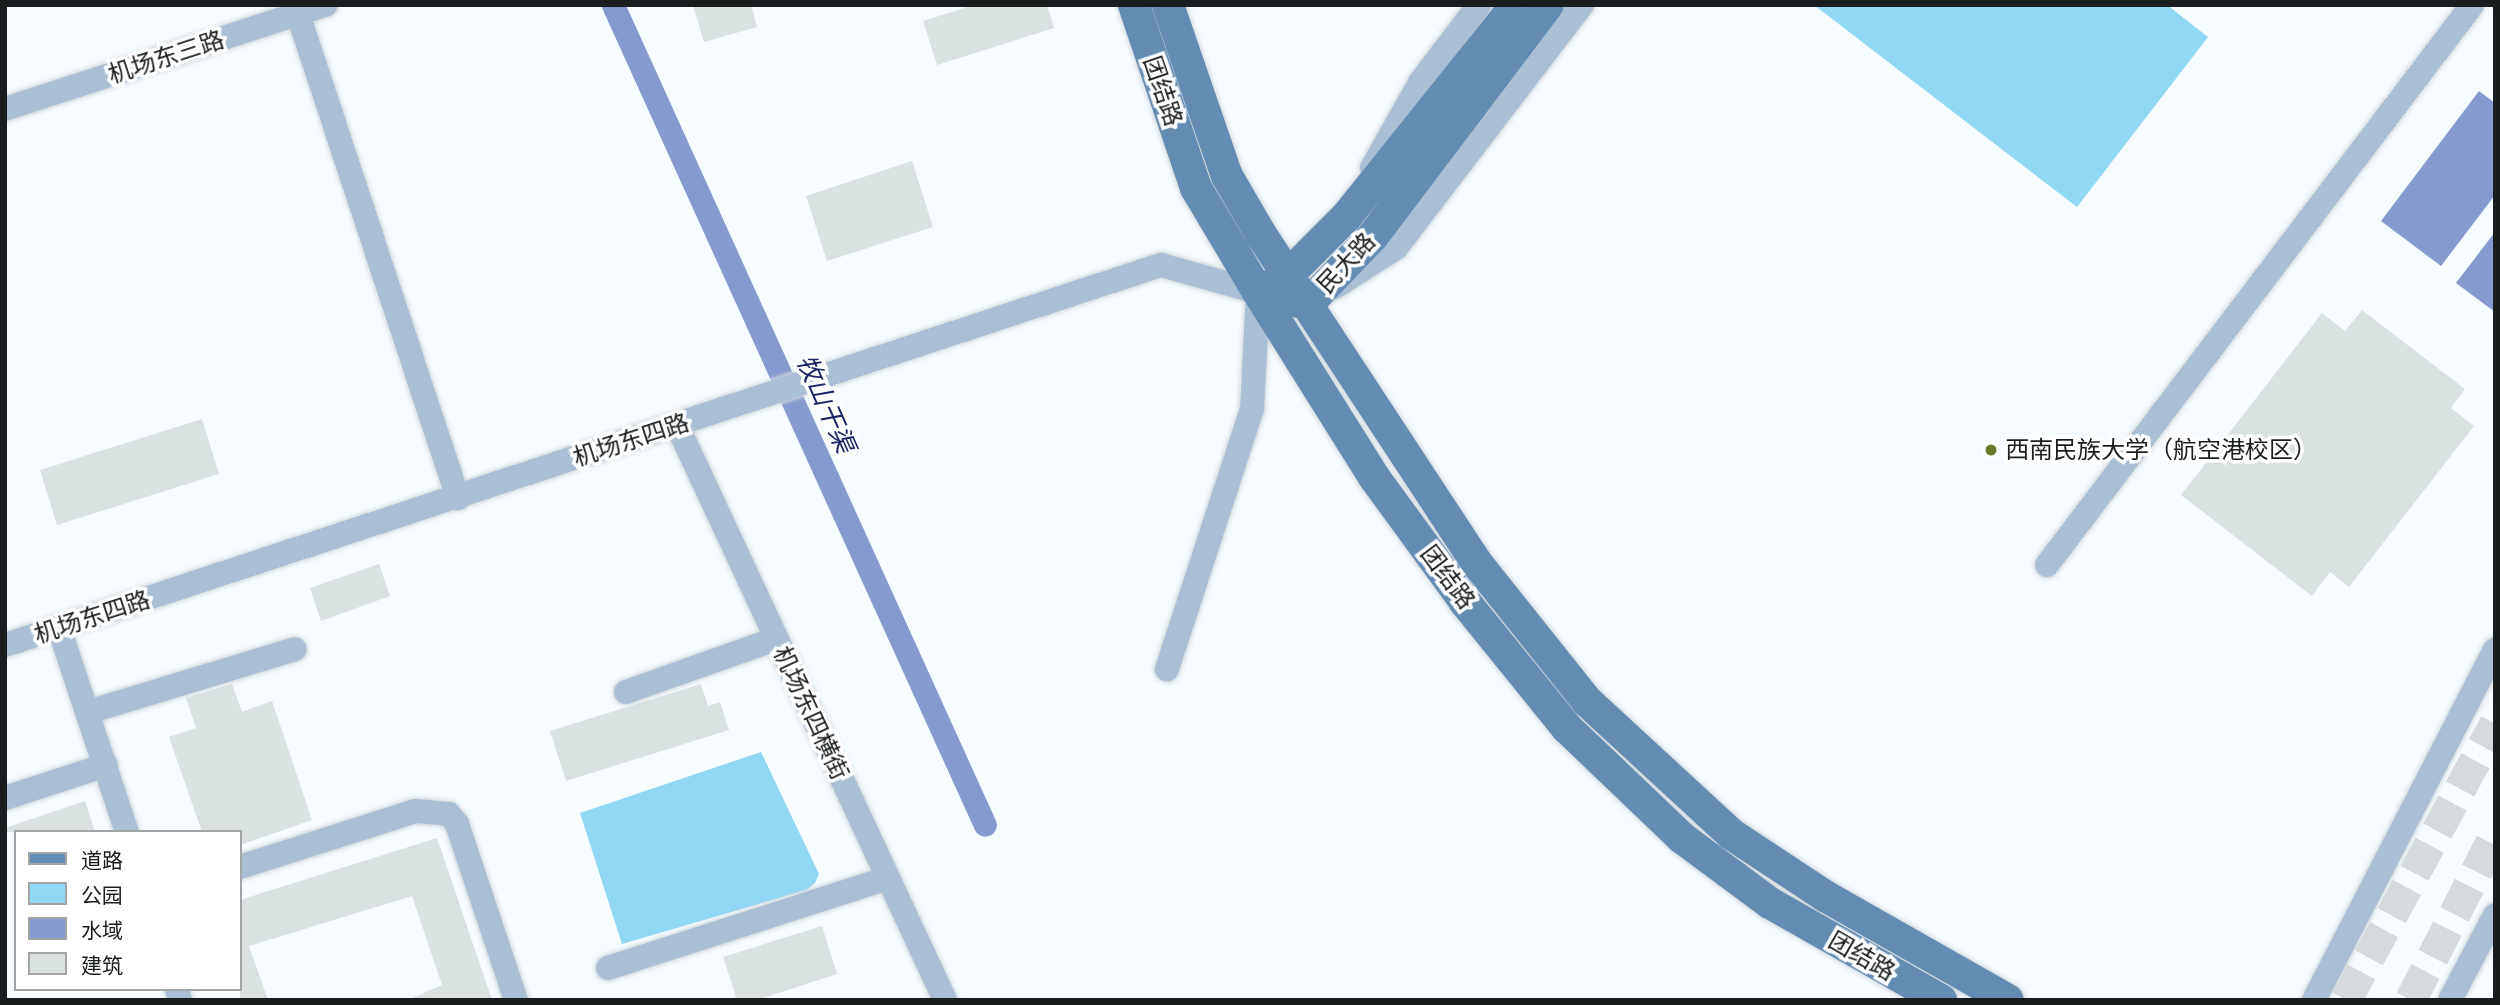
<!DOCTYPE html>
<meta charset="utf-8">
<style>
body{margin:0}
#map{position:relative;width:2500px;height:1005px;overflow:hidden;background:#f6fcff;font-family:"Asap Condensed","Noto Sans SC",sans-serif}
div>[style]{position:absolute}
.green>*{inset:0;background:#91d7f6}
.water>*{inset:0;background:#8699d1}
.canal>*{height:23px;margin:-11.5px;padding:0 11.5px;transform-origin:11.5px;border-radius:11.5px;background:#8699d1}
.building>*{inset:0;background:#d9e1e1}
.major-tunnel>*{height:32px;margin-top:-16px;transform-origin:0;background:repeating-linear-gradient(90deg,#d5dbdd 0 32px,transparent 0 48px)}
.roads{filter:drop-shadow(0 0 2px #d3d8db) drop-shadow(0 0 2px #d3d8db)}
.minor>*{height:24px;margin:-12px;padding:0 12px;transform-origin:12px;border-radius:12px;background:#aabfd4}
.major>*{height:32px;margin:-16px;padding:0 16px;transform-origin:16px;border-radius:16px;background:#648bb2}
.dots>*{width:19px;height:19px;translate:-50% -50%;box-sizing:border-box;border:4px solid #fff;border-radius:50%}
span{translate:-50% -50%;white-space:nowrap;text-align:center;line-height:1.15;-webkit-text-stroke:7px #fff;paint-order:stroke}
.street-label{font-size:24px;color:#1a1d1e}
.poi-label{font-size:24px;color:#1a1d1e}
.left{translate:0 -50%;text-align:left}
.water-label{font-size:26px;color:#192567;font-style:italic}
.frame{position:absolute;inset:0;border:7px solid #1a1d1e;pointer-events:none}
.legend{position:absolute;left:14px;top:830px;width:228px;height:161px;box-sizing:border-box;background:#fff;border:2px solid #a3a5a5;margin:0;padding:9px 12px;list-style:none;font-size:21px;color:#1a1d1e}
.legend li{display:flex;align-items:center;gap:14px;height:35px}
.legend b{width:35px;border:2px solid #a3a5a5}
</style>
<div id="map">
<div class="green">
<div style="clip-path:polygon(1814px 5px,2167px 5px,2208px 37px,2077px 207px)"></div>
<div style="clip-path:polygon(761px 752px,819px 874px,815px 883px,807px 890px,622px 944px,580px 813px)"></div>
</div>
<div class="water">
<div style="clip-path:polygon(2479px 91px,2495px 103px,2495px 195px,2441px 266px,2381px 221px)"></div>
<div style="clip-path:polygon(2495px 232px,2495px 312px,2456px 283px)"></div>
</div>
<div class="canal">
<div style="left:613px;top:5px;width:900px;rotate:65.6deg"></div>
</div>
<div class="building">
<div style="clip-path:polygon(693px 5px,751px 5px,757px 27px,704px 42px)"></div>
<div style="clip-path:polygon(974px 5px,1047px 5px,1054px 28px,937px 65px,923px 21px)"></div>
<div style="clip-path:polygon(912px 161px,933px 227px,827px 261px,806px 196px)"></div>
<div style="clip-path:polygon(2362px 310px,2465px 389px,2451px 408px,2474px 426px,2349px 587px,2330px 572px,2312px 596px,2181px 495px,2322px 313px,2345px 331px)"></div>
<div style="clip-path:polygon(202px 419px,219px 474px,57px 525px,40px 470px)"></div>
<div style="clip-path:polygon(379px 564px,390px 596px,321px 621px,310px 588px)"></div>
<div style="clip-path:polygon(232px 684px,242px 712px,272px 701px,312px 820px,240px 845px,240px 832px,202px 832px,169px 737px,196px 728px,186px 698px)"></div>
<div style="clip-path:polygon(701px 684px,708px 706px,720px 702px,729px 730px,566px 781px,550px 731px)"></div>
<div style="clip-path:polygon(85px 801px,95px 832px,5px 832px,5px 828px)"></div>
<div style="clip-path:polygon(437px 838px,492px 1000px,408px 1000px,442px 985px,412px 896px,249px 946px,268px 1000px,240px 1000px,240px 900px)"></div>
<div style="clip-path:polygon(822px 926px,837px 974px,757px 1000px,737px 1000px,723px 957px)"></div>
</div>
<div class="major-tunnel">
<div style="left:2346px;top:1000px;width:314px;rotate:-61.6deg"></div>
<div style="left:2411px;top:1000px;width:185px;rotate:-63deg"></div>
</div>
<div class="roads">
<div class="minor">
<div style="left:298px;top:14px;width:510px;rotate:71.71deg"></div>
<div style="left:5px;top:109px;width:337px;rotate:-18deg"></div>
<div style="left:1372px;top:168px;width:100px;rotate:-60.6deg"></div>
<div style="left:1421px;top:81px;width:96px;rotate:-52.7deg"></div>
<div style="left:1335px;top:287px;width:72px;rotate:-32.6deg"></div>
<div style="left:1396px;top:248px;width:306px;rotate:-52.6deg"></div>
<div style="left:677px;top:425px;width:634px;rotate:65.01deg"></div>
<div style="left:2047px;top:565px;width:703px;rotate:-52.8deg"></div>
<div style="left:59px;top:628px;width:215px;rotate:71.6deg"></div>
<div style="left:5px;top:645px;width:1217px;rotate:-18.2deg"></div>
<div style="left:1161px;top:265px;width:101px;rotate:15.6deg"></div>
<div style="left:1258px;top:292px;width:117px;rotate:92.9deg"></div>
<div style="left:1252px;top:409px;width:274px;rotate:108.1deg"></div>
<div style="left:626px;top:692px;width:159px;rotate:-19.5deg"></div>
<div style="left:88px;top:712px;width:216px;rotate:-16.9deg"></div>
<div style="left:5px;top:798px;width:106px;rotate:-18.1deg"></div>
<div style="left:240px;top:867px;width:185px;rotate:-17.7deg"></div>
<div style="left:416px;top:811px;width:33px;rotate:5deg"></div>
<div style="left:449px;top:814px;width:13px;rotate:51deg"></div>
<div style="left:457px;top:824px;width:186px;rotate:71.5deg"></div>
<div style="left:608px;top:968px;width:294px;rotate:-17.8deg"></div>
<div style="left:177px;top:989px;width:11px;rotate:75deg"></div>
<div style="left:2314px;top:1000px;width:394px;rotate:-62.7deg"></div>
<div style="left:2450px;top:1000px;width:96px;rotate:-62.1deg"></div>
</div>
<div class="major">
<div style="left:1134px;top:5px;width:193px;rotate:71.3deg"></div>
<div style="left:1196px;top:188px;width:121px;rotate:59.2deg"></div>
<div style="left:1258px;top:292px;width:218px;rotate:57.9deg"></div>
<div style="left:1374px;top:477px;width:155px;rotate:53.9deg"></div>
<div style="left:1465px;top:602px;width:162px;rotate:51deg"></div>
<div style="left:1567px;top:728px;width:159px;rotate:43.7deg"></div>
<div style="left:1682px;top:838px;width:109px;rotate:36.5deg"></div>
<div style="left:1770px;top:903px;width:197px;rotate:29.6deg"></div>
<div style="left:1168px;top:5px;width:181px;rotate:71deg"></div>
<div style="left:1227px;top:176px;width:66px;rotate:59.9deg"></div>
<div style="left:1260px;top:233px;width:394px;rotate:56.7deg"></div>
<div style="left:1476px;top:562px;width:178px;rotate:51.4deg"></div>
<div style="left:1587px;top:701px;width:196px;rotate:42.7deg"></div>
<div style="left:1731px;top:834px;width:113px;rotate:33.4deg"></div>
<div style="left:1825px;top:896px;width:210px;rotate:29.6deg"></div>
<div style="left:1271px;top:285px;width:20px;rotate:-30deg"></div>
<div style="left:1288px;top:275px;width:83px;rotate:-45deg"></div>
<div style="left:1347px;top:216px;width:270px;rotate:-51.3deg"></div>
<div style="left:1290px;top:300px;width:18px;rotate:13deg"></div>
<div style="left:1308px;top:304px;width:94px;rotate:-46.3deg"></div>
<div style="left:1373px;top:236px;width:290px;rotate:-52.9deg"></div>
</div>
</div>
<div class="dots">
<div style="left:1991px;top:450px;background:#697c2c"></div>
</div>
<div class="street-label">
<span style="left:166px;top:57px;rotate:-18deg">机场东三路</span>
<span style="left:1163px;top:91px;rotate:71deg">团结路</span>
<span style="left:1346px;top:263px;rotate:-47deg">民大路</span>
<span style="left:631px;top:440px;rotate:-18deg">机场东四路</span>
<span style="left:1448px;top:577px;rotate:53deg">团结路</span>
<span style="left:92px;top:617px;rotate:-18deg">机场东四路</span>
<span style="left:811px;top:713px;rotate:65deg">机场东四横街</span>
<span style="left:1862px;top:956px;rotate:30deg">团结路</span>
</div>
<div class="poi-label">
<span class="left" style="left:2005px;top:450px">西南民族大学（航空港校区）</span>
</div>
<div class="water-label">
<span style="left:825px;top:404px;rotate:66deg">牧山干渠</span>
</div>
<div class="frame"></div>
<ul class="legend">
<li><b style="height:9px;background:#648bb2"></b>道路</li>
<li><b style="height:19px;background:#91d7f6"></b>公园</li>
<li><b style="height:19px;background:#8699d1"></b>水域</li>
<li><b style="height:19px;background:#d9e1e1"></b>建筑</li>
</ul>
</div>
